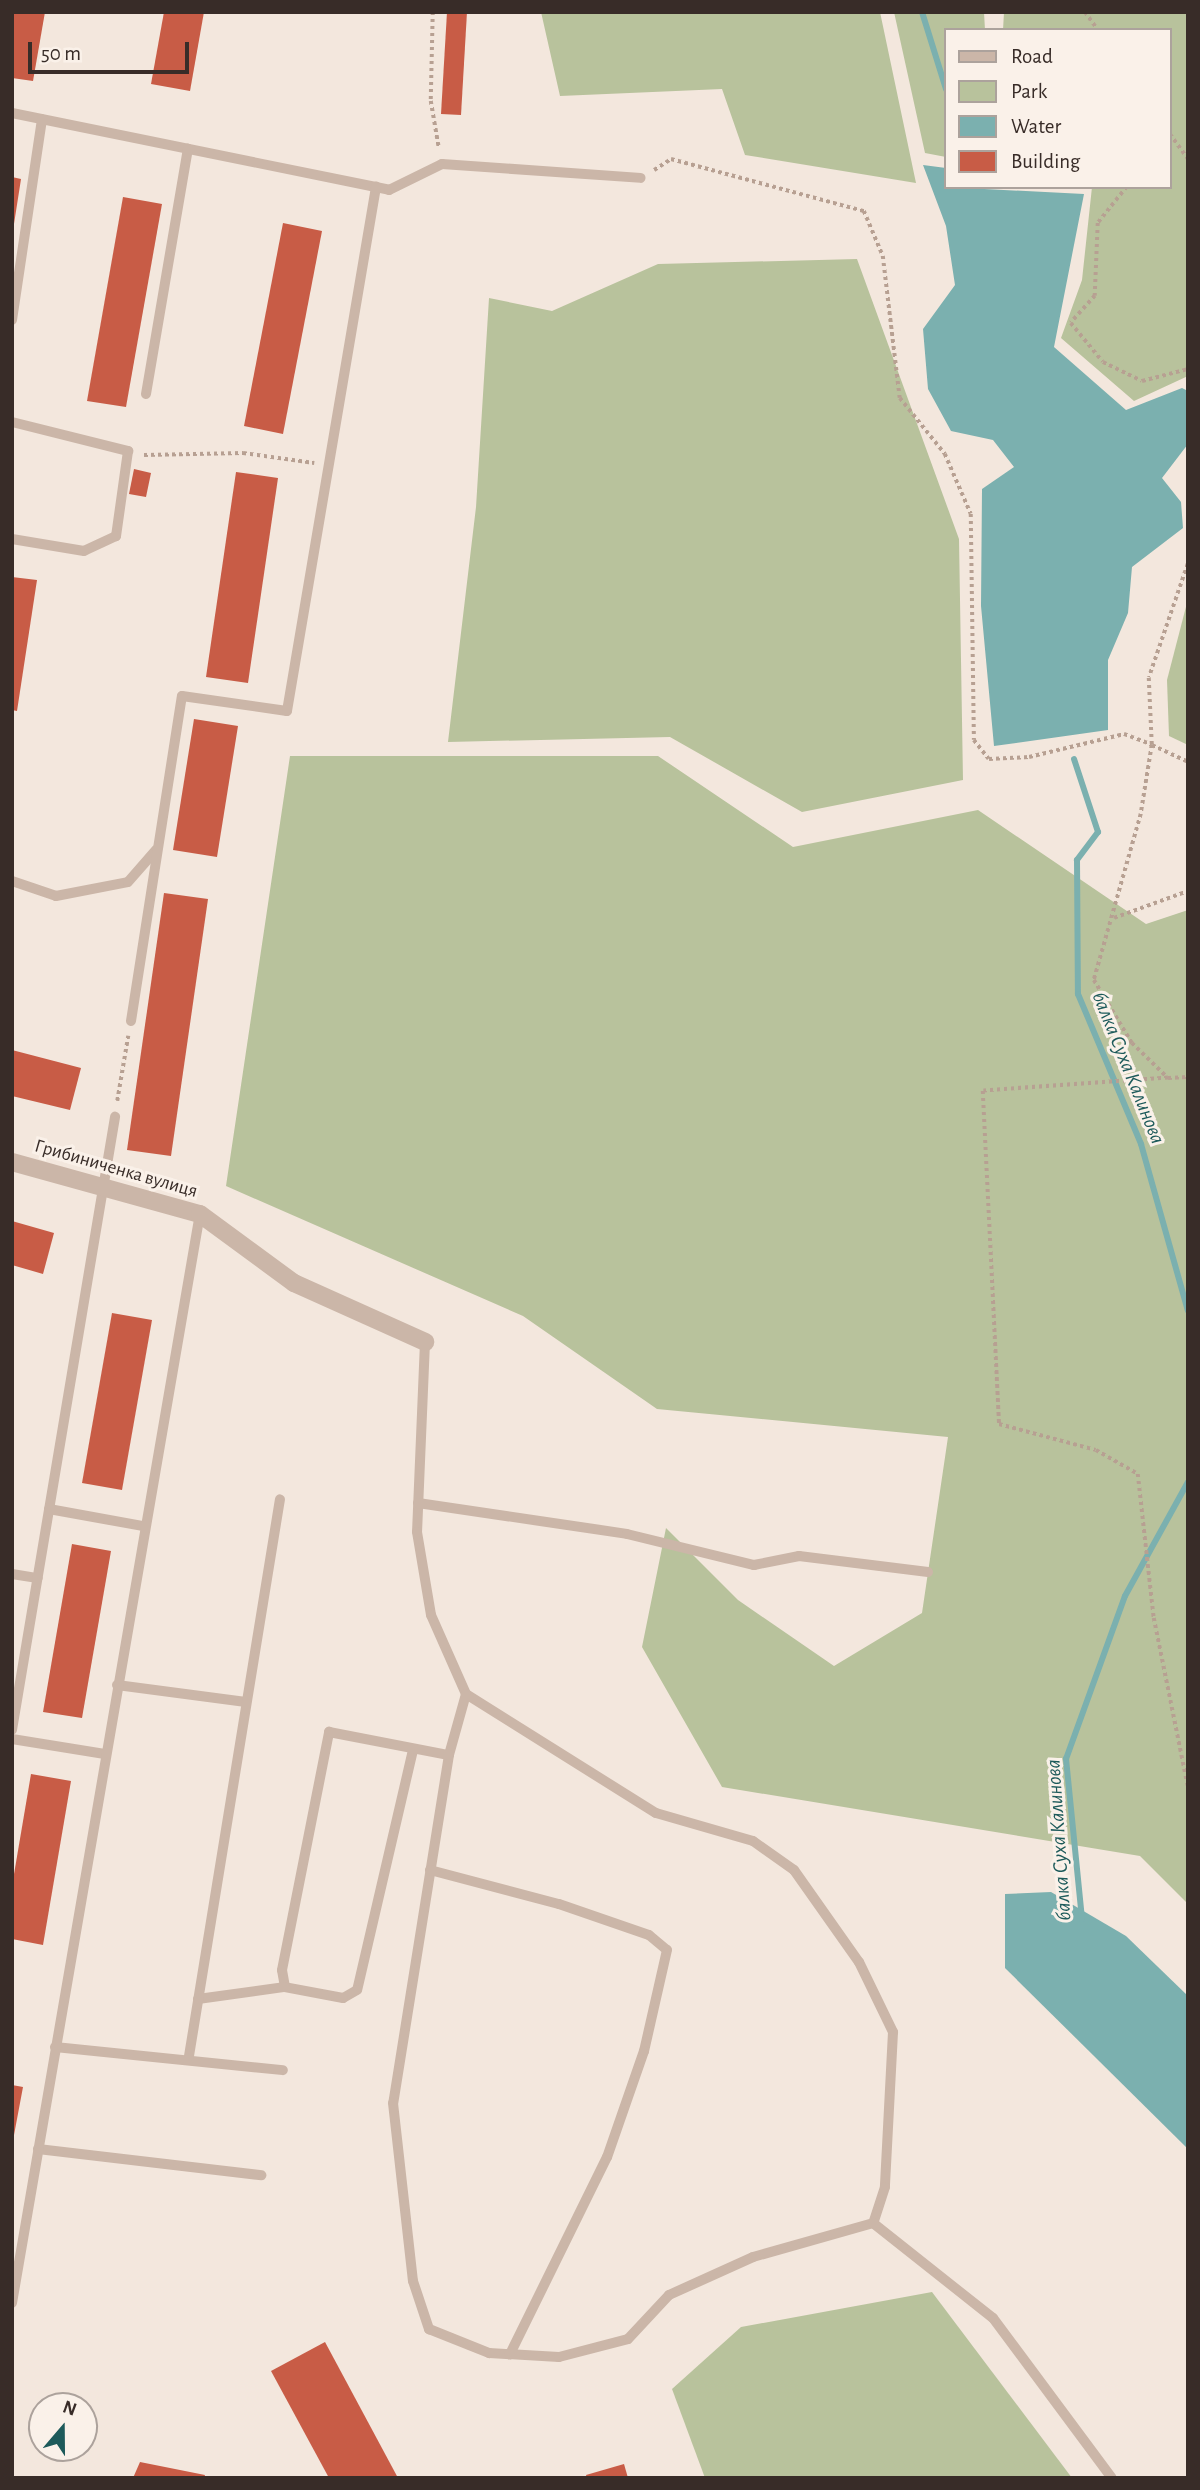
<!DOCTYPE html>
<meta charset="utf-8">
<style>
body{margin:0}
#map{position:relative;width:1200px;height:2490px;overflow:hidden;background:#f3e7dd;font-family:"Alegreya Sans",sans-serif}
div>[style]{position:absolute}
.green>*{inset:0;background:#b8c29c}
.water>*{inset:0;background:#7bb0af}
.stream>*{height:6px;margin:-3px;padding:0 3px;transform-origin:3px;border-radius:3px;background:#7bb0af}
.building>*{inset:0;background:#c85c46}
.path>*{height:3.5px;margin-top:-1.75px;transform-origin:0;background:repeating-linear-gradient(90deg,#b7a092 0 3.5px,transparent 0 7px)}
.service>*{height:10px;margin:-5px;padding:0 5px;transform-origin:5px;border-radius:5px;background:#cbb6a8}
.minor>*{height:18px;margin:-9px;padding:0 9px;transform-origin:9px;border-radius:9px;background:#cbb6a8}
span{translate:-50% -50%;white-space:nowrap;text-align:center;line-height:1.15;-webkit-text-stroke:6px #faf1e9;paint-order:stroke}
.street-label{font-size:19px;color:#382c28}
.water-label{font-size:21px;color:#1d5a5a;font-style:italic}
.frame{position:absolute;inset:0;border:14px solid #382c28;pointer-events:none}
.legend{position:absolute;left:944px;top:28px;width:228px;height:161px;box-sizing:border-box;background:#faf1e9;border:2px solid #aca29c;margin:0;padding:9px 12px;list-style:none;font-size:21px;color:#382c28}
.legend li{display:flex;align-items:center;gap:14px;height:35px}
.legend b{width:35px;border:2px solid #aca29c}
.north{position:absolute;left:28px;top:2392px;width:70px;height:70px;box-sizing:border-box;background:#faf1e9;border:2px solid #aca29c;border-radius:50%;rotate:20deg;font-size:19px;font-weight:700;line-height:28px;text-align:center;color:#382c28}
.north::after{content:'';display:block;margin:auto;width:24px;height:32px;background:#1d5a5a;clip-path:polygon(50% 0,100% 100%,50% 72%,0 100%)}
.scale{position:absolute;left:28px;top:42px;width:161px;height:32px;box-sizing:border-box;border:4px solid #382c28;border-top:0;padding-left:9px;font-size:21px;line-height:24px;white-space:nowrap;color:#382c28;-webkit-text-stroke:5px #faf1e9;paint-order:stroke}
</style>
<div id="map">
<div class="green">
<div style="clip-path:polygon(541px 12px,880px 12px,916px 183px,745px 155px,722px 89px,560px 96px)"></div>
<div style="clip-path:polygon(894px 12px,984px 12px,985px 30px,946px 30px,946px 157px,925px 153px)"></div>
<div style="clip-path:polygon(1004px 12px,1188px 12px,1188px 376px,1134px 401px,1061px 338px,1082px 280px,1092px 187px,1170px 187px,1170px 30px,1003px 30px)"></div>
<div style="clip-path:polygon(857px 259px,959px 539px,963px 780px,802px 812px,670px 737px,448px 742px,476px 507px,489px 298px,552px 311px,658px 264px)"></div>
<div style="clip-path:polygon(1188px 599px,1188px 745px,1169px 736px,1167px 680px)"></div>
<div style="clip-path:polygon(290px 756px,658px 756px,793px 847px,978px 810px,1146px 924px,1188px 910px,1188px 1904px,1140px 1856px,722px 1787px,642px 1647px,666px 1528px,738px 1600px,834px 1666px,922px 1613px,948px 1437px,657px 1409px,523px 1316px,226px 1186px)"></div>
<div style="clip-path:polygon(932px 2292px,1072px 2478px,705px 2478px,672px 2389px,741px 2327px)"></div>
</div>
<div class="water">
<div style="clip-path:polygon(923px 165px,946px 168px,946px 187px,1084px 194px,1054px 347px,1126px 410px,1182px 388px,1188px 391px,1188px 444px,1162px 478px,1181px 502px,1183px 528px,1132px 567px,1128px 613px,1108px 660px,1108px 730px,994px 746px,981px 606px,982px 489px,1014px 467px,993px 440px,951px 431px,928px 389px,923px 329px,955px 285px,946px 226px)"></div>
<div style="clip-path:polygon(1051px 1892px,1126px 1936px,1188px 1996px,1188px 2149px,1005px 1968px,1005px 1894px)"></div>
</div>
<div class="stream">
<div style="left:922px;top:12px;width:81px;rotate:72.7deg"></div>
<div style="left:1074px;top:759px;width:77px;rotate:71.8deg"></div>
<div style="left:1098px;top:832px;width:35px;rotate:127deg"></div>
<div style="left:1077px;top:860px;width:134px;rotate:89.6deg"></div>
<div style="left:1078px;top:994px;width:163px;rotate:67.2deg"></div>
<div style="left:1141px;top:1144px;width:173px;rotate:74.3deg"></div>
<div style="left:1082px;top:1919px;width:161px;rotate:-95.7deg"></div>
<div style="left:1066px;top:1759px;width:173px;rotate:-70.1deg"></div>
<div style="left:1125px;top:1596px;width:130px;rotate:-61.1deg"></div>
</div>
<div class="building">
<div style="clip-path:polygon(12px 12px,45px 12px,33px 81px,12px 78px)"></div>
<div style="clip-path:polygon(164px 12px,204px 12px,190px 91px,151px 84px)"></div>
<div style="clip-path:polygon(447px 12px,467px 12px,461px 115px,441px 114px)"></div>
<div style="clip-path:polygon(12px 177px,21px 179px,14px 224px,12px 224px)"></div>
<div style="clip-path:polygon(123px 197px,162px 204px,126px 407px,87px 401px)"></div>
<div style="clip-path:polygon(283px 223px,322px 231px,283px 434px,244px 426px)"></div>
<div style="clip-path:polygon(134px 469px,151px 473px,146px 497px,129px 494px)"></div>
<div style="clip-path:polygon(236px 472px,278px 478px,248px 683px,206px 677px)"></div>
<div style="clip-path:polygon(12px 577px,37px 580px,17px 711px,12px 710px)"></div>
<div style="clip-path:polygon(194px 719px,238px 726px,217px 857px,173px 850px)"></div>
<div style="clip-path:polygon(164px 893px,208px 899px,171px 1156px,127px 1150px)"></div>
<div style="clip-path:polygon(12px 1050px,81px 1068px,70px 1110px,12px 1096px)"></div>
<div style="clip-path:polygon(12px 1221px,54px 1233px,43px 1274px,12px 1265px)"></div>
<div style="clip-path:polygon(112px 1313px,152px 1320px,122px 1490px,82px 1483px)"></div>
<div style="clip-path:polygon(72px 1544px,111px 1551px,82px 1718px,43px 1712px)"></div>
<div style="clip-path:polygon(31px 1774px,71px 1781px,43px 1945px,12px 1939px,12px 1886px)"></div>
<div style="clip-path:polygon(12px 2085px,23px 2087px,14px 2135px,12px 2135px)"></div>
<div style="clip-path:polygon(325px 2342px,398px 2478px,329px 2478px,271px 2371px)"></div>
<div style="clip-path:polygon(140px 2462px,205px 2475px,204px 2478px,133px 2478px)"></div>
<div style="clip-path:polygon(624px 2464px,628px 2478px,587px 2478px,586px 2475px)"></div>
</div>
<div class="path">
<div style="left:433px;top:12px;width:89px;rotate:91.3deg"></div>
<div style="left:431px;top:101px;width:48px;rotate:80.3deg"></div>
<div style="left:1085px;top:12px;width:22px;rotate:54deg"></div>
<div style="left:1170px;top:134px;width:31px;rotate:54deg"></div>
<div style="left:654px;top:170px;width:20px;rotate:-33deg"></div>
<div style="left:671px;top:159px;width:200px;rotate:15.1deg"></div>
<div style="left:864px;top:211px;width:49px;rotate:67.1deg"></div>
<div style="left:883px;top:256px;width:143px;rotate:83.2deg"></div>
<div style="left:900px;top:398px;width:72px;rotate:51.2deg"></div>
<div style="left:945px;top:454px;width:65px;rotate:66.6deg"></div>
<div style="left:971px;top:514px;width:226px;rotate:89.2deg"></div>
<div style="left:974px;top:740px;width:24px;rotate:52deg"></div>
<div style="left:989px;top:759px;width:40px;rotate:-2.9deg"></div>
<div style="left:1029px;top:757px;width:98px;rotate:-13.6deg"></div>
<div style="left:1124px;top:734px;width:30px;rotate:21deg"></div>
<div style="left:1152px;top:745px;width:70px;rotate:99.1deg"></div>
<div style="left:1141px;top:814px;width:173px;rotate:105.8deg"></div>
<div style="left:1094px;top:980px;width:74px;rotate:58.9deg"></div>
<div style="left:1132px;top:1043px;width:50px;rotate:44.2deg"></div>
<div style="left:1168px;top:1078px;width:20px;rotate:-3deg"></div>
<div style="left:1127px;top:187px;width:46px;rotate:128.9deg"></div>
<div style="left:1098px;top:223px;width:73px;rotate:92.4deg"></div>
<div style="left:1095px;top:296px;width:36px;rotate:132deg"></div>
<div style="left:1071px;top:323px;width:50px;rotate:50.6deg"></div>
<div style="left:1103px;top:362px;width:43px;rotate:26deg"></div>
<div style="left:1142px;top:381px;width:48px;rotate:-14.6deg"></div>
<div style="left:144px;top:455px;width:99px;rotate:-1.2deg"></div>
<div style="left:243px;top:453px;width:72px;rotate:8deg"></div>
<div style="left:1188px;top:564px;width:120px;rotate:108.9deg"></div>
<div style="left:1149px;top:678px;width:67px;rotate:87.4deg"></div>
<div style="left:1152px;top:745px;width:40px;rotate:25deg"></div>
<div style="left:1114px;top:918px;width:79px;rotate:-20deg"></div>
<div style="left:1168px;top:1078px;width:185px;rotate:176deg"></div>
<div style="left:983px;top:1091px;width:333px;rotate:87.2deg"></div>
<div style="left:999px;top:1424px;width:100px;rotate:15deg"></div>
<div style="left:1096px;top:1450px;width:48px;rotate:29.7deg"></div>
<div style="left:1138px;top:1474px;width:145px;rotate:83.7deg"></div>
<div style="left:1154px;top:1618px;width:171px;rotate:78.6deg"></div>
<div style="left:117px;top:1101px;width:66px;rotate:-80.4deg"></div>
</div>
<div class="service">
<div style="left:12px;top:113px;width:385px;rotate:11.5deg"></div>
<div style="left:389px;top:190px;width:59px;rotate:-26.1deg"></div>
<div style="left:442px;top:164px;width:199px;rotate:4deg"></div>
<div style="left:12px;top:320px;width:203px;rotate:-81.5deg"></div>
<div style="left:146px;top:394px;width:249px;rotate:-80.3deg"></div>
<div style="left:12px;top:422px;width:120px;rotate:14deg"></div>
<div style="left:128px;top:451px;width:86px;rotate:98deg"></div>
<div style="left:116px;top:536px;width:35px;rotate:155deg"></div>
<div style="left:84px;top:551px;width:73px;rotate:-170.5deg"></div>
<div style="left:12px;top:881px;width:46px;rotate:18.8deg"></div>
<div style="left:56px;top:896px;width:73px;rotate:-11deg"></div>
<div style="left:128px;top:882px;width:43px;rotate:-48.8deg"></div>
<div style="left:131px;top:1021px;width:329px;rotate:-81.1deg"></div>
<div style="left:182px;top:696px;width:106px;rotate:8.1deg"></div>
<div style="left:287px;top:711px;width:532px;rotate:-80.36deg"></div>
<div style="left:425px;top:1342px;width:190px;rotate:92.4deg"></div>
<div style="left:417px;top:1532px;width:84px;rotate:80.4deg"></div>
<div style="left:431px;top:1615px;width:86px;rotate:66.1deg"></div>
<div style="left:466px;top:1694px;width:224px;rotate:32.1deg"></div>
<div style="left:656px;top:1813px;width:101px;rotate:16.1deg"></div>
<div style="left:753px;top:1841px;width:50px;rotate:35.3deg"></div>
<div style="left:794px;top:1870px;width:113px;rotate:54.8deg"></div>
<div style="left:859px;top:1962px;width:78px;rotate:64.1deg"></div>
<div style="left:893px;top:2032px;width:155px;rotate:93deg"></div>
<div style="left:885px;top:2187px;width:38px;rotate:108deg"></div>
<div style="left:418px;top:1503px;width:211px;rotate:8.4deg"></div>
<div style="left:627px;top:1534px;width:131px;rotate:13.7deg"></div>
<div style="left:754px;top:1565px;width:46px;rotate:-11.3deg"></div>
<div style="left:799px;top:1556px;width:130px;rotate:7.1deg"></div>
<div style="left:49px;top:1509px;width:96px;rotate:10.3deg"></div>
<div style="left:12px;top:1574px;width:26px;rotate:9deg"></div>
<div style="left:117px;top:1685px;width:130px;rotate:7.5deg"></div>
<div style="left:466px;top:1694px;width:63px;rotate:105.6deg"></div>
<div style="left:449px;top:1755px;width:352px;rotate:99.1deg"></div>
<div style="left:393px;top:2103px;width:179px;rotate:83.6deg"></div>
<div style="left:413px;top:2281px;width:51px;rotate:71.6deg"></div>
<div style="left:429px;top:2329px;width:65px;rotate:21.8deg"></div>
<div style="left:489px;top:2353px;width:70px;rotate:3.3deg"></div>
<div style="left:559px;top:2357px;width:71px;rotate:-14.6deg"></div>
<div style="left:628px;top:2339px;width:60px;rotate:-47deg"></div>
<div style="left:669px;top:2295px;width:92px;rotate:-24.3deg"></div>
<div style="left:753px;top:2257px;width:125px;rotate:-15.8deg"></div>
<div style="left:12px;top:1730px;width:622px;rotate:-80.46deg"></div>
<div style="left:12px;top:1739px;width:94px;rotate:9.2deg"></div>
<div style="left:413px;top:1750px;width:246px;rotate:103.1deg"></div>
<div style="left:357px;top:1990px;width:16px;rotate:150deg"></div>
<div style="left:343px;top:1998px;width:59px;rotate:-169.3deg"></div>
<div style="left:285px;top:1987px;width:17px;rotate:-100deg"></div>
<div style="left:282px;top:1970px;width:243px;rotate:-78.8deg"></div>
<div style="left:329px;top:1732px;width:122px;rotate:10.9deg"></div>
<div style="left:430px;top:1870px;width:133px;rotate:14.8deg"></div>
<div style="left:559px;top:1904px;width:95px;rotate:19deg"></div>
<div style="left:649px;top:1935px;width:23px;rotate:40deg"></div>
<div style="left:667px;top:1950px;width:104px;rotate:102.8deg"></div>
<div style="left:644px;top:2051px;width:112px;rotate:109.2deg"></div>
<div style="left:607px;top:2157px;width:220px;rotate:116.2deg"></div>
<div style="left:198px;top:1999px;width:88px;rotate:-7.9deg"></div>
<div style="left:55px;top:2047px;width:229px;rotate:5.8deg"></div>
<div style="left:189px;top:2056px;width:564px;rotate:-80.72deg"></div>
<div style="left:38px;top:2149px;width:225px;rotate:6.7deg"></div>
<div style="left:873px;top:2223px;width:153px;rotate:38.4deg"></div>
<div style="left:993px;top:2318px;width:199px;rotate:53.4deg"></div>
<div style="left:12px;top:2303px;width:1105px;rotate:-80.21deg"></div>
</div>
<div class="minor">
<div style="left:12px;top:1162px;width:195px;rotate:15.5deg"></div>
<div style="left:200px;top:1214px;width:117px;rotate:36.3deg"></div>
<div style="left:294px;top:1283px;width:144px;rotate:24.2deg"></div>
</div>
<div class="street-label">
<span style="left:116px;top:1169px;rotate:16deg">Грибиниченка вулиця</span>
</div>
<div class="water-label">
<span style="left:1128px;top:1068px;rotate:68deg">балка Суха Калинова</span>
<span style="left:1059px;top:1840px;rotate:-94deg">балка Суха Калинова</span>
</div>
<div class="frame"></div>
<ul class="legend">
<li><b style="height:9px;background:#cbb6a8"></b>Road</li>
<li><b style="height:19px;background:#b8c29c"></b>Park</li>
<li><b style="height:19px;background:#7bb0af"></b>Water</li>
<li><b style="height:19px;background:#c85c46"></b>Building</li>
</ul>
<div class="north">N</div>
<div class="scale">50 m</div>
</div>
